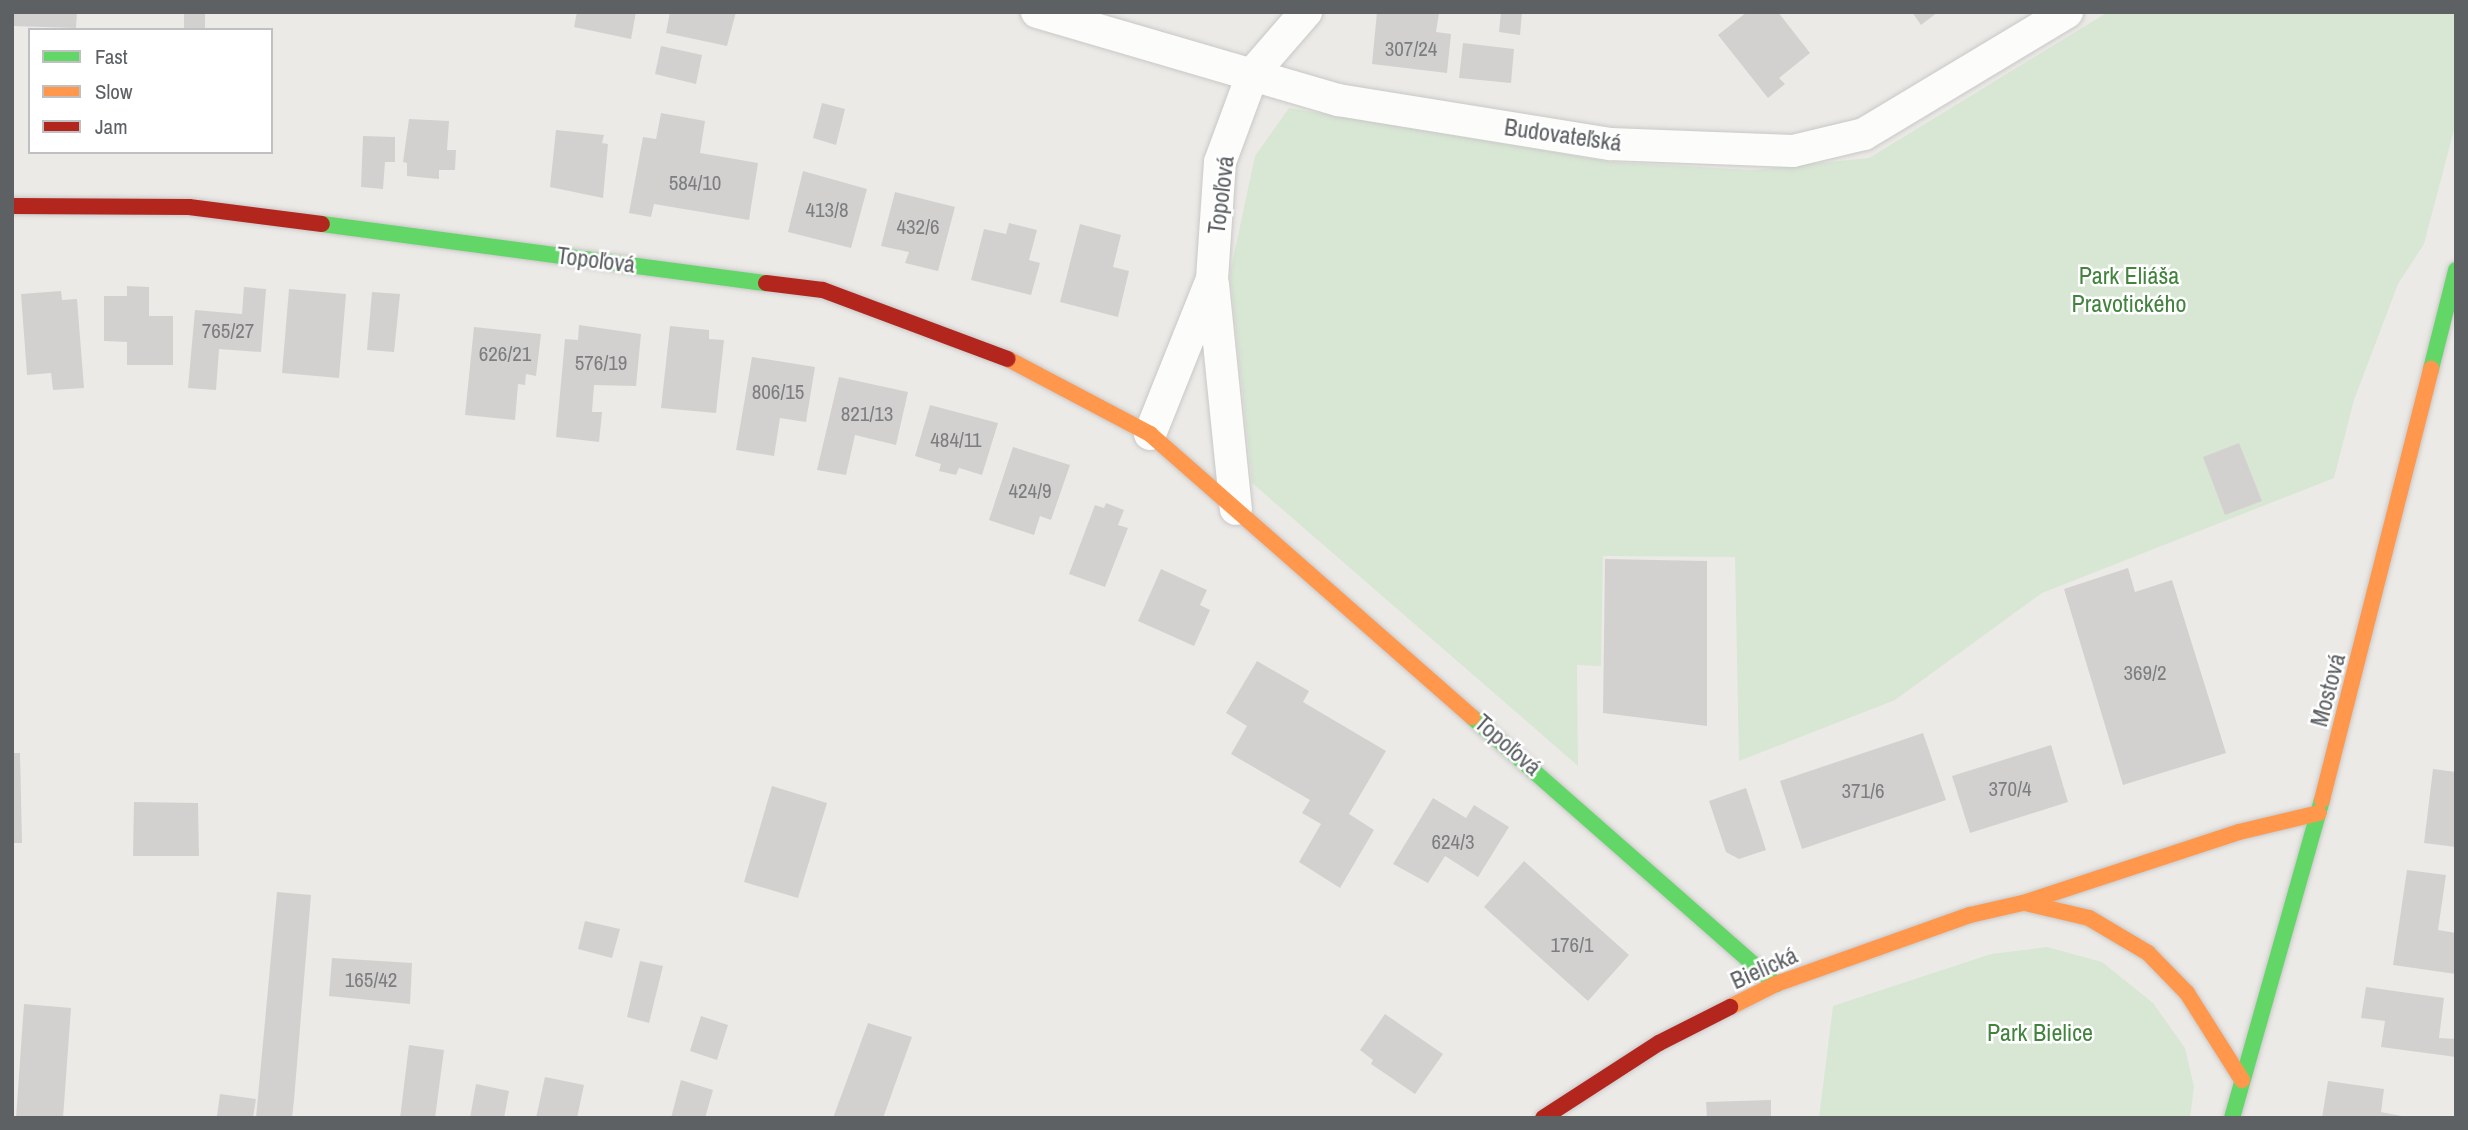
<!DOCTYPE html>
<meta charset="utf-8">
<style>
body{margin:0}
#map{position:relative;width:2468px;height:1130px;overflow:hidden;background:#eceae7;font-family:"Archivo Narrow",sans-serif}
div>[style]{position:absolute}
.green>*{inset:0;background:#d8e6d4}
.building>*{inset:0;background:#d3d1d0}
.roads{filter:drop-shadow(0 0 2px #c8c8c7) drop-shadow(0 0 2px #c8c8c7)}
.street>*{height:32px;margin:-16px;padding:0 16px;transform-origin:16px;border-radius:16px;background:#fcfcfb}
.fast>*{height:16px;margin:-8px;padding:0 8px;transform-origin:8px;border-radius:8px;background:#63d668}
.slow>*{height:16px;margin:-8px;padding:0 8px;transform-origin:8px;border-radius:8px;background:#ff974d}
.jam>*{height:16px;margin:-8px;padding:0 8px;transform-origin:8px;border-radius:8px;background:#b3261e}
span{translate:-50% -50%;white-space:nowrap;text-align:center;line-height:1.15;-webkit-text-stroke:5px #fff;paint-order:stroke}
.number-label{font-size:21px;color:#7c7e80}
.number-label span{-webkit-text-stroke-width:0}
.street-label{font-size:24px;color:#5d6164}
.park-label{font-size:24px;color:#42833e}
.frame{position:absolute;inset:0;border:14px solid #5d6164;pointer-events:none}
.legend{position:absolute;left:28px;top:28px;width:245px;height:126px;box-sizing:border-box;background:#fff;border:2px solid #bec0c1;margin:0;padding:9px 12px;list-style:none;font-size:21px;color:#5d6164}
.legend li{display:flex;align-items:center;gap:14px;height:35px}
.legend b{width:35px;border:2px solid #bec0c1}
</style>
<div id="map">
<div class="green">
<div style="clip-path:polygon(2108px 12px,2456px 12px,2456px 122px,2424px 244px,2398px 284px,2354px 400px,2334px 478px,2042px 593px,1895px 700px,1739px 761px,1735px 557px,1603px 556px,1601px 666px,1577px 665px,1578px 766px,1252px 483px,1230px 273px,1255px 156px,1289px 108px,1612px 162px,1752px 170px,1869px 158px)"></div>
<div style="clip-path:polygon(2047px 947px,2102px 962px,2153px 1003px,2185px 1048px,2194px 1087px,2190px 1118px,1819px 1118px,1833px 1006px,1991px 954px)"></div>
</div>
<div class="building">
<div style="clip-path:polygon(12px 12px,77px 12px,76px 28px,12px 26px)"></div>
<div style="clip-path:polygon(184px 12px,205px 12px,205px 30px,184px 30px)"></div>
<div style="clip-path:polygon(577px 12px,636px 12px,631px 39px,574px 27px)"></div>
<div style="clip-path:polygon(670px 12px,736px 12px,727px 46px,666px 33px)"></div>
<div style="clip-path:polygon(1377px 12px,1439px 13px,1436px 32px,1451px 34px,1447px 73px,1372px 64px)"></div>
<div style="clip-path:polygon(1501px 12px,1522px 12px,1520px 35px,1499px 32px)"></div>
<div style="clip-path:polygon(1747px 12px,1778px 12px,1810px 53px,1779px 78px,1785px 84px,1768px 98px,1718px 35px)"></div>
<div style="clip-path:polygon(1912px 12px,1938px 12px,1921px 25px)"></div>
<div style="clip-path:polygon(1463px 43px,1514px 49px,1511px 83px,1459px 78px)"></div>
<div style="clip-path:polygon(661px 46px,702px 55px,696px 84px,655px 74px)"></div>
<div style="clip-path:polygon(822px 103px,845px 109px,836px 145px,813px 138px)"></div>
<div style="clip-path:polygon(661px 113px,705px 121px,700px 153px,758px 163px,749px 220px,654px 204px,651px 217px,629px 213px,643px 137px,656px 139px)"></div>
<div style="clip-path:polygon(409px 119px,449px 121px,447px 150px,456px 150px,455px 170px,439px 170px,439px 179px,407px 176px,407px 163px,403px 162px)"></div>
<div style="clip-path:polygon(556px 130px,604px 135px,602px 143px,608px 144px,603px 198px,550px 187px)"></div>
<div style="clip-path:polygon(363px 136px,395px 137px,395px 162px,385px 162px,383px 189px,361px 187px)"></div>
<div style="clip-path:polygon(803px 171px,867px 189px,851px 248px,788px 232px)"></div>
<div style="clip-path:polygon(895px 192px,955px 207px,938px 271px,905px 263px,909px 252px,881px 246px)"></div>
<div style="clip-path:polygon(1009px 223px,1037px 230px,1029px 260px,1040px 263px,1031px 295px,971px 280px,984px 229px,1006px 234px)"></div>
<div style="clip-path:polygon(1080px 224px,1121px 235px,1113px 267px,1129px 271px,1118px 317px,1060px 302px)"></div>
<div style="clip-path:polygon(127px 286px,149px 287px,149px 316px,173px 316px,173px 365px,127px 365px,127px 342px,104px 341px,104px 296px,127px 296px)"></div>
<div style="clip-path:polygon(244px 287px,266px 289px,261px 352px,219px 349px,216px 390px,188px 388px,195px 310px,242px 314px)"></div>
<div style="clip-path:polygon(289px 289px,346px 294px,339px 378px,282px 373px)"></div>
<div style="clip-path:polygon(61px 291px,62px 300px,77px 299px,84px 388px,53px 390px,51px 373px,27px 375px,21px 294px)"></div>
<div style="clip-path:polygon(372px 292px,400px 294px,394px 352px,367px 350px)"></div>
<div style="clip-path:polygon(579px 325px,641px 334px,636px 386px,594px 385px,592px 412px,602px 412px,599px 442px,556px 437px,565px 339px,578px 340px)"></div>
<div style="clip-path:polygon(670px 326px,709px 330px,709px 339px,724px 340px,716px 413px,661px 408px)"></div>
<div style="clip-path:polygon(474px 327px,541px 334px,536px 376px,526px 374px,525px 385px,518px 384px,515px 420px,465px 415px)"></div>
<div style="clip-path:polygon(752px 357px,815px 367px,806px 422px,780px 418px,774px 456px,736px 450px)"></div>
<div style="clip-path:polygon(839px 377px,908px 392px,896px 445px,855px 435px,846px 475px,817px 470px)"></div>
<div style="clip-path:polygon(930px 405px,998px 423px,982px 475px,959px 468px,956px 475px,939px 471px,941px 464px,915px 456px)"></div>
<div style="clip-path:polygon(2239px 443px,2262px 501px,2225px 515px,2203px 457px)"></div>
<div style="clip-path:polygon(1013px 447px,1070px 465px,1051px 520px,1040px 516px,1034px 535px,989px 520px)"></div>
<div style="clip-path:polygon(1106px 503px,1124px 510px,1118px 525px,1128px 528px,1105px 587px,1069px 574px,1095px 505px,1104px 508px)"></div>
<div style="clip-path:polygon(1605px 559px,1707px 561px,1707px 726px,1603px 713px)"></div>
<div style="clip-path:polygon(2128px 568px,2135px 592px,2172px 580px,2226px 753px,2123px 785px,2064px 589px)"></div>
<div style="clip-path:polygon(1161px 569px,1207px 590px,1200px 605px,1210px 610px,1194px 646px,1138px 621px)"></div>
<div style="clip-path:polygon(1257px 661px,1309px 691px,1303px 702px,1386px 751px,1349px 814px,1374px 830px,1340px 888px,1299px 862px,1321px 824px,1302px 813px,1310px 800px,1231px 754px,1247px 726px,1226px 713px)"></div>
<div style="clip-path:polygon(1923px 733px,1946px 800px,1802px 849px,1780px 781px)"></div>
<div style="clip-path:polygon(2051px 745px,2068px 802px,1970px 833px,1952px 776px)"></div>
<div style="clip-path:polygon(12px 753px,20px 753px,22px 843px,12px 843px)"></div>
<div style="clip-path:polygon(2433px 769px,2456px 772px,2456px 847px,2424px 843px)"></div>
<div style="clip-path:polygon(772px 786px,827px 803px,798px 898px,744px 882px)"></div>
<div style="clip-path:polygon(1746px 788px,1766px 850px,1739px 859px,1726px 852px,1709px 801px)"></div>
<div style="clip-path:polygon(1433px 798px,1466px 818px,1474px 805px,1509px 827px,1478px 877px,1445px 856px,1428px 883px,1393px 864px)"></div>
<div style="clip-path:polygon(134px 802px,198px 803px,199px 856px,133px 856px)"></div>
<div style="clip-path:polygon(1524px 861px,1629px 955px,1588px 1001px,1484px 907px)"></div>
<div style="clip-path:polygon(2407px 870px,2446px 875px,2438px 930px,2456px 933px,2456px 974px,2393px 965px)"></div>
<div style="clip-path:polygon(277px 892px,311px 895px,294px 1100px,292px 1118px,256px 1118px)"></div>
<div style="clip-path:polygon(585px 921px,620px 929px,612px 958px,578px 949px)"></div>
<div style="clip-path:polygon(332px 958px,412px 963px,410px 1004px,329px 996px)"></div>
<div style="clip-path:polygon(640px 961px,663px 966px,649px 1023px,627px 1017px)"></div>
<div style="clip-path:polygon(2366px 987px,2444px 998px,2439px 1038px,2456px 1039px,2456px 1057px,2381px 1047px,2385px 1021px,2361px 1018px)"></div>
<div style="clip-path:polygon(24px 1004px,71px 1008px,63px 1118px,16px 1118px)"></div>
<div style="clip-path:polygon(1385px 1014px,1443px 1054px,1415px 1094px,1371px 1064px,1373px 1060px,1360px 1050px)"></div>
<div style="clip-path:polygon(701px 1016px,728px 1025px,717px 1060px,690px 1051px)"></div>
<div style="clip-path:polygon(868px 1023px,912px 1037px,883px 1118px,833px 1118px)"></div>
<div style="clip-path:polygon(409px 1045px,444px 1050px,435px 1118px,400px 1118px)"></div>
<div style="clip-path:polygon(545px 1077px,584px 1085px,577px 1118px,536px 1118px)"></div>
<div style="clip-path:polygon(681px 1080px,713px 1090px,705px 1118px,671px 1118px)"></div>
<div style="clip-path:polygon(2328px 1081px,2384px 1089px,2381px 1112px,2412px 1118px,2322px 1118px)"></div>
<div style="clip-path:polygon(476px 1084px,509px 1091px,504px 1118px,470px 1118px)"></div>
<div style="clip-path:polygon(220px 1094px,256px 1099px,253px 1118px,217px 1116px)"></div>
<div style="clip-path:polygon(1771px 1100px,1771px 1118px,1707px 1118px,1706px 1102px)"></div>
</div>
<div class="roads">
<div class="street">
<div style="left:1037px;top:12px;width:314px;rotate:16.3deg"></div>
<div style="left:1338px;top:100px;width:276px;rotate:9.2deg"></div>
<div style="left:1610px;top:144px;width:183px;rotate:2.2deg"></div>
<div style="left:1793px;top:151px;width:73px;rotate:-13.5deg"></div>
<div style="left:1864px;top:134px;width:237px;rotate:-31deg"></div>
<div style="left:1213px;top:284px;width:226px;rotate:84.2deg"></div>
<div style="left:1150px;top:434px;width:167px;rotate:-68.2deg"></div>
<div style="left:1212px;top:279px;width:117px;rotate:-86.1deg"></div>
<div style="left:1220px;top:162px;width:95px;rotate:-69.7deg"></div>
<div style="left:1253px;top:73px;width:81px;rotate:-49deg"></div>
</div>
<div class="fast">
<div style="left:322px;top:224px;width:448px;rotate:7.6deg"></div>
<div style="left:2431px;top:369px;width:102px;rotate:-75.8deg"></div>
<div style="left:1472px;top:717px;width:405px;rotate:41.3deg"></div>
<div style="left:2232px;top:1118px;width:330px;rotate:-74.2deg"></div>
</div>
<div class="slow">
<div style="left:1008px;top:359px;width:161px;rotate:27.8deg"></div>
<div style="left:1150px;top:434px;width:429px;rotate:41.3deg"></div>
<div style="left:2322px;top:800px;width:445px;rotate:-75.8deg"></div>
<div style="left:2025px;top:903px;width:66px;rotate:13.2deg"></div>
<div style="left:2089px;top:918px;width:69px;rotate:30.7deg"></div>
<div style="left:2148px;top:953px;width:56px;rotate:45.7deg"></div>
<div style="left:2187px;top:993px;width:103px;rotate:57.7deg"></div>
<div style="left:1730px;top:1007px;width:51px;rotate:-26.6deg"></div>
<div style="left:1776px;top:984px;width:206px;rotate:-19.6deg"></div>
<div style="left:1970px;top:915px;width:54px;rotate:-12.8deg"></div>
<div style="left:2023px;top:903px;width:227px;rotate:-18.2deg"></div>
<div style="left:2239px;top:832px;width:82px;rotate:-13.4deg"></div>
</div>
<div class="jam">
<div style="left:12px;top:206px;width:177px;rotate:0.3deg"></div>
<div style="left:189px;top:207px;width:134px;rotate:7.3deg"></div>
<div style="left:766px;top:283px;width:57px;rotate:7deg"></div>
<div style="left:823px;top:290px;width:197px;rotate:20.5deg"></div>
<div style="left:1543px;top:1118px;width:138px;rotate:-32.9deg"></div>
<div style="left:1659px;top:1043px;width:80px;rotate:-26.9deg"></div>
</div>
</div>
<div class="number-label">
<span style="left:1411px;top:49px">307/24</span>
<span style="left:695px;top:183px">584/10</span>
<span style="left:827px;top:210px">413/8</span>
<span style="left:918px;top:227px">432/6</span>
<span style="left:228px;top:331px">765/27</span>
<span style="left:505px;top:354px">626/21</span>
<span style="left:601px;top:363px">576/19</span>
<span style="left:778px;top:392px">806/15</span>
<span style="left:867px;top:414px">821/13</span>
<span style="left:956px;top:440px">484/11</span>
<span style="left:1030px;top:491px">424/9</span>
<span style="left:2145px;top:673px">369/2</span>
<span style="left:2010px;top:789px">370/4</span>
<span style="left:1863px;top:791px">371/6</span>
<span style="left:1453px;top:842px">624/3</span>
<span style="left:1572px;top:945px">176/1</span>
<span style="left:371px;top:980px">165/42</span>
</div>
<div class="street-label">
<span style="left:1563px;top:135px;rotate:8deg">Budovateľská</span>
<span style="left:1221px;top:195px;rotate:-83deg">Topoľová</span>
<span style="left:596px;top:260px;rotate:7deg">Topoľová</span>
<span style="left:2328px;top:690px;rotate:-75deg">Mostová</span>
<span style="left:1508px;top:745px;rotate:41deg">Topoľová</span>
<span style="left:1764px;top:968px;rotate:-24deg">Bielická</span>
</div>
<div class="park-label">
<span style="left:2129px;top:290px">Park Eliáša<br>Pravotického</span>
<span style="left:2040px;top:1033px">Park Bielice</span>
</div>
<div class="frame"></div>
<ul class="legend">
<li><b style="height:9px;background:#63d668"></b>Fast</li>
<li><b style="height:9px;background:#ff974d"></b>Slow</li>
<li><b style="height:9px;background:#b3261e"></b>Jam</li>
</ul>
</div>
